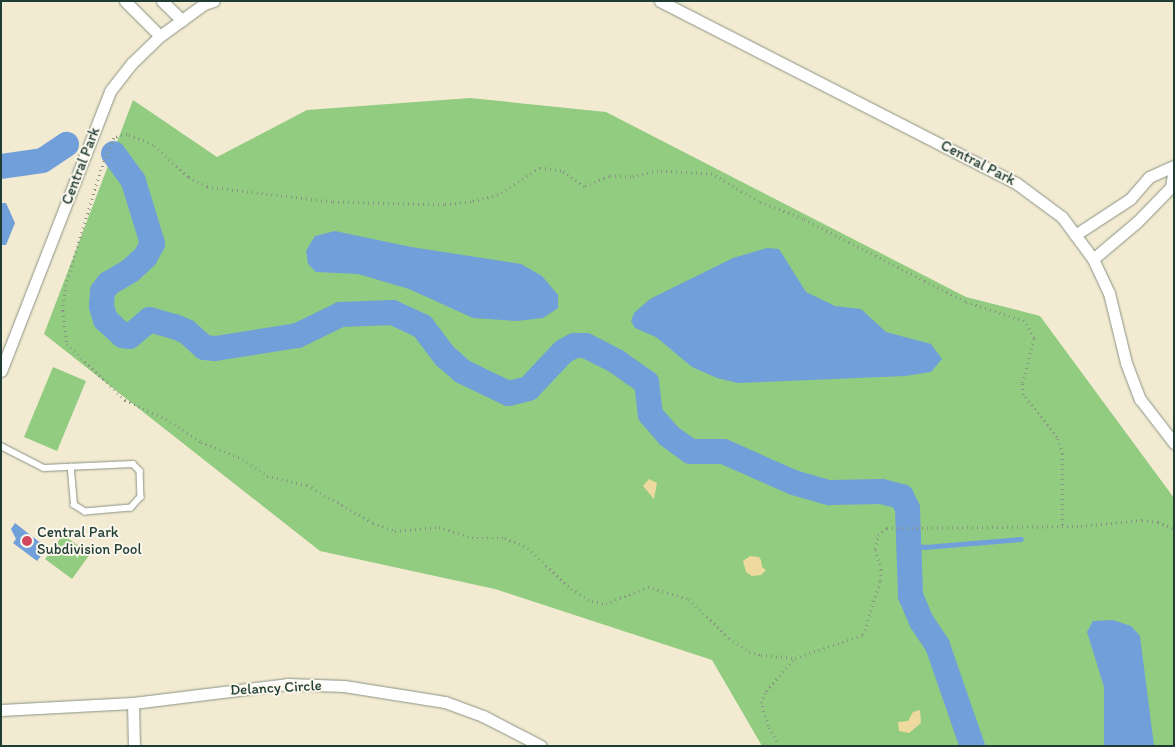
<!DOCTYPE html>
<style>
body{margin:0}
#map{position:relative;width:1175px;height:747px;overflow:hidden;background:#f3ead2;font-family:Itim,sans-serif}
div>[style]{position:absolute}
.green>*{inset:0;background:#91cc81}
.sand>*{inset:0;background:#eeda9e}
.water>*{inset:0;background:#719fd9}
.stream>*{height:4.5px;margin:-2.25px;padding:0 2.25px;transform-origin:2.25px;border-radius:2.25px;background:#719fd9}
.river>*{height:25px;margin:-12.5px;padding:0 12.5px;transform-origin:12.5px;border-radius:12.5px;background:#719fd9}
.path>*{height:2.5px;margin-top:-1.25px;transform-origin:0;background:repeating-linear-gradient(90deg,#899483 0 1px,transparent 0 5px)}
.roads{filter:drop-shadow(0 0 1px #899483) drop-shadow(0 0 1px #899483)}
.service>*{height:5.5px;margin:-2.75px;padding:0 2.75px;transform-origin:2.75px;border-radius:2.75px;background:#fff}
.minor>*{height:11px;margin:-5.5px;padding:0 5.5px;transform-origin:5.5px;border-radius:5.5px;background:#fff}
.dots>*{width:14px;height:14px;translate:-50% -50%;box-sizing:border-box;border:2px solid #fbf7ec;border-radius:50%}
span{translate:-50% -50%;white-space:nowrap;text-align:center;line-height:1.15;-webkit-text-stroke:4px #fbf7ec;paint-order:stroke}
.street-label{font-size:15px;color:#1f3d34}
.poi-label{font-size:15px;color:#1f3d34}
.left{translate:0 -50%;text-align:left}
.frame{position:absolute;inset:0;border:2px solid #1f3d34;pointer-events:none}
</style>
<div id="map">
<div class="green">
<div style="clip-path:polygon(470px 98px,606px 112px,966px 297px,1040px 316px,1174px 498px,1174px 746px,762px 746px,712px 660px,495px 589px,320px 551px,44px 334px,133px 100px,217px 157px,307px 110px)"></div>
<div style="clip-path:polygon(53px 367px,86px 381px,57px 451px,24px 437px)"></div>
<div style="clip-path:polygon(63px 535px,90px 554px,72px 579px,45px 559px)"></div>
</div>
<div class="sand">
<div style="clip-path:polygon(649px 479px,657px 483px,654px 499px,643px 486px)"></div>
<div style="clip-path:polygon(750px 556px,759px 557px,761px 560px,762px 567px,766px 570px,761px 575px,752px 576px,746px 572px,743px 561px)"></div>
<div style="clip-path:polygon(920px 710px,921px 723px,909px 733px,899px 731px,898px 722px,908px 721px,913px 712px)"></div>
</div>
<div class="water">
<div style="clip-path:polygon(1px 203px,6px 203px,15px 223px,6px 245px,1px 245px)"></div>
<div style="clip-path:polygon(335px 231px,411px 247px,521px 264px,542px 276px,558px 295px,558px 308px,543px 318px,516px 321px,473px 318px,409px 289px,358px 274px,316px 272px,308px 264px,306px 251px,315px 236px)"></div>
<div style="clip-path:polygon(767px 248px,779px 249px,806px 292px,835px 306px,861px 309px,886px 332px,931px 344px,942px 359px,931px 372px,905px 376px,738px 383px,717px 378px,692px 367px,656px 337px,635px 328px,631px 321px,634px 313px,650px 299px,733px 258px)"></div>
<div style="clip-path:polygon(15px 523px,47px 548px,37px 561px,13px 543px,16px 539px,11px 529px)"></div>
<div style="clip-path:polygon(1113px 620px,1131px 626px,1140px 636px,1154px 746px,1104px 746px,1104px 687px,1087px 632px,1093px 621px)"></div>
</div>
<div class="stream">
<div style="left:907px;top:545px;width:18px;rotate:6deg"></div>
<div style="left:925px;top:547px;width:96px;rotate:-4.8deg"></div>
</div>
<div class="river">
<div style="left:113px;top:153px;width:34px;rotate:54deg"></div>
<div style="left:133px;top:181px;width:65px;rotate:73deg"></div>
<div style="left:152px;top:243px;width:15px;rotate:118deg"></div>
<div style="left:145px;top:256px;width:21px;rotate:137deg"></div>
<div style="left:130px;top:270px;width:26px;rotate:149deg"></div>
<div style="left:108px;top:283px;width:10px;rotate:127deg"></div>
<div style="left:102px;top:291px;width:15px;rotate:94deg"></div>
<div style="left:101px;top:306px;width:14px;rotate:73deg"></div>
<div style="left:105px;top:319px;width:23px;rotate:43deg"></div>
<div style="left:122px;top:335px;width:7px;rotate:8deg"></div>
<div style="left:129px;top:336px;width:26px;rotate:-40deg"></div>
<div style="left:149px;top:319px;width:26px;rotate:16deg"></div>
<div style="left:174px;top:326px;width:13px;rotate:23deg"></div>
<div style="left:186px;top:331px;width:24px;rotate:42deg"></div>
<div style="left:204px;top:347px;width:11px;rotate:5deg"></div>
<div style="left:215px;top:348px;width:83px;rotate:-9deg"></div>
<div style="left:297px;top:335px;width:48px;rotate:-26deg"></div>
<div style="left:340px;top:314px;width:52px;rotate:-2.2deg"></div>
<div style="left:392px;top:312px;width:33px;rotate:25deg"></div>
<div style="left:422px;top:326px;width:38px;rotate:53deg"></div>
<div style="left:445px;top:356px;width:23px;rotate:41deg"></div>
<div style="left:462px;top:371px;width:51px;rotate:25.6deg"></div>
<div style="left:508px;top:393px;width:21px;rotate:-14deg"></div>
<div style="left:528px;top:388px;width:51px;rotate:-46.6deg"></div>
<div style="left:563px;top:351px;width:13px;rotate:-29deg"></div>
<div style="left:574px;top:345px;width:11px"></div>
<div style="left:585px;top:345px;width:35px;rotate:27deg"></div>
<div style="left:616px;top:361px;width:37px;rotate:35deg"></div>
<div style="left:646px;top:382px;width:32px;rotate:83deg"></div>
<div style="left:650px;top:414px;width:28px;rotate:49deg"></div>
<div style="left:668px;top:435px;width:27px;rotate:36deg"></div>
<div style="left:690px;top:451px;width:33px"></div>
<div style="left:723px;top:451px;width:77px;rotate:23.9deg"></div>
<div style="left:793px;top:482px;width:37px;rotate:16deg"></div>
<div style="left:829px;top:492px;width:52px;rotate:-1.1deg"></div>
<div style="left:881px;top:491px;width:21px;rotate:14deg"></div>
<div style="left:901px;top:496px;width:13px;rotate:63deg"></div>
<div style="left:907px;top:508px;width:87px;rotate:88deg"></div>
<div style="left:910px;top:595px;width:28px;rotate:67deg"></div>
<div style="left:921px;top:621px;width:29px;rotate:56deg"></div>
<div style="left:937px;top:645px;width:107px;rotate:70.9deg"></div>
<div style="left:1px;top:166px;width:41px;rotate:-8.3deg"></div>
<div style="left:42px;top:160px;width:29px;rotate:-34deg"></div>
</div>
<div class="path">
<div style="left:1062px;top:525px;width:71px;rotate:-90deg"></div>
<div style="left:1062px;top:454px;width:18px;rotate:-106deg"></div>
<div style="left:1057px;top:437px;width:54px;rotate:-129deg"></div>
<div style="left:1023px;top:395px;width:12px;rotate:-95deg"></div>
<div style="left:1022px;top:383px;width:47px;rotate:-75.1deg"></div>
<div style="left:1034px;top:338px;width:20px;rotate:-120deg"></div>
<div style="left:1024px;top:321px;width:62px;rotate:-162.1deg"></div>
<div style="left:965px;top:302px;width:182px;rotate:-152.9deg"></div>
<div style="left:803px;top:219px;width:47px;rotate:-158.9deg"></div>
<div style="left:759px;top:202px;width:55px;rotate:-149.2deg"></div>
<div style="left:712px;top:174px;width:54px;rotate:-176.8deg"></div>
<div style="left:658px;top:171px;width:28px;rotate:167deg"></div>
<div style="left:631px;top:177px;width:22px;rotate:-177deg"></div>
<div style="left:609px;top:176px;width:27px;rotate:156deg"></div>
<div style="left:584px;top:187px;width:28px;rotate:-145deg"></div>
<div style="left:561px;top:171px;width:21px;rotate:-172deg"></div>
<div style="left:540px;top:168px;width:50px;rotate:147.3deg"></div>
<div style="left:498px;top:195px;width:28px;rotate:165deg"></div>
<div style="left:471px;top:202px;width:27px;rotate:174deg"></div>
<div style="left:444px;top:205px;width:112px;rotate:-178.5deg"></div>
<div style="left:332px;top:202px;width:126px;rotate:-173.2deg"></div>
<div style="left:207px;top:187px;width:21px;rotate:-152deg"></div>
<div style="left:188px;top:177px;width:47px;rotate:-137.6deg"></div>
<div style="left:153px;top:145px;width:28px;rotate:-157deg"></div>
<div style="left:127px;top:134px;width:14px;rotate:163deg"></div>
<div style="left:114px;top:138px;width:35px;rotate:112deg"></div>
<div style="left:101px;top:170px;width:120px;rotate:106.9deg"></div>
<div style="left:66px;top:285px;width:26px;rotate:97deg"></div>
<div style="left:63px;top:311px;width:33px;rotate:83deg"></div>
<div style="left:67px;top:344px;width:81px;rotate:44deg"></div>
<div style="left:125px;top:400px;width:45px;rotate:24.9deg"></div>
<div style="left:166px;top:419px;width:42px;rotate:33.3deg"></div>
<div style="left:201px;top:442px;width:45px;rotate:22deg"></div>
<div style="left:243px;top:459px;width:29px;rotate:35deg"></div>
<div style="left:267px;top:476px;width:41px;rotate:12.7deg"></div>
<div style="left:307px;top:485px;width:76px;rotate:29.9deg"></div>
<div style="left:373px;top:523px;width:23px;rotate:20deg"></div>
<div style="left:395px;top:531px;width:44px;rotate:-5.2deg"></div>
<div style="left:439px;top:527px;width:35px;rotate:18deg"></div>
<div style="left:472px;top:538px;width:33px"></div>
<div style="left:505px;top:538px;width:25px;rotate:23deg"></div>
<div style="left:528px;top:548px;width:59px;rotate:43.6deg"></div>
<div style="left:571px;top:589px;width:24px;rotate:30deg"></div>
<div style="left:592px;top:601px;width:14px;rotate:12deg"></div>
<div style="left:606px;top:604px;width:45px;rotate:-22deg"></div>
<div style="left:648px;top:587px;width:43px;rotate:16.3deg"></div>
<div style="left:689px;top:599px;width:56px;rotate:44.3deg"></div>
<div style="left:729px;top:638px;width:24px;rotate:35deg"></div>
<div style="left:749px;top:652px;width:12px;rotate:14deg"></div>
<div style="left:761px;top:655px;width:34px;rotate:5deg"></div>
<div style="left:795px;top:658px;width:72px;rotate:-18.7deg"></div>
<div style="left:863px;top:635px;width:57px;rotate:-72.5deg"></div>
<div style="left:880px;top:581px;width:11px;rotate:-85deg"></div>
<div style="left:881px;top:570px;width:22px;rotate:-106deg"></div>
<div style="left:875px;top:549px;width:14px;rotate:-78deg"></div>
<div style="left:878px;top:535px;width:11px;rotate:-38deg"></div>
<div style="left:887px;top:528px;width:194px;rotate:-0.6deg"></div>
<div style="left:1081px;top:526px;width:61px;rotate:-5.6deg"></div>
<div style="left:1142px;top:520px;width:16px;rotate:7deg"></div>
<div style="left:1158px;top:522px;width:17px;rotate:24deg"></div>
<div style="left:779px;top:746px;width:23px;rotate:-119deg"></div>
<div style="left:768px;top:726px;width:24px;rotate:-107deg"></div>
<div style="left:761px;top:703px;width:13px;rotate:-67deg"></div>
<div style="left:766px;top:691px;width:43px;rotate:-48.8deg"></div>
</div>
<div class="roads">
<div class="service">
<div style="left:1px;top:446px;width:48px;rotate:27.1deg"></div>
<div style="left:44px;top:468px;width:89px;rotate:-2.6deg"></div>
<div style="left:133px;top:464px;width:10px;rotate:45deg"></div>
<div style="left:140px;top:471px;width:26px;rotate:88deg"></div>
<div style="left:141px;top:497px;width:15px;rotate:132deg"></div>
<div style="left:131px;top:508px;width:46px;rotate:175deg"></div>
<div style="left:85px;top:512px;width:13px;rotate:-148deg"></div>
<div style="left:74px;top:505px;width:38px;rotate:-95deg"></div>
</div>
<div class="minor">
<div style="left:125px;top:1px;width:49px;rotate:45deg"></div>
<div style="left:162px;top:1px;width:28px;rotate:44deg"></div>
<div style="left:660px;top:1px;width:400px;rotate:27.1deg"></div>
<div style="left:1016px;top:183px;width:57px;rotate:36.5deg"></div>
<div style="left:1062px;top:217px;width:52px;rotate:53.6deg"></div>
<div style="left:1093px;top:259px;width:38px;rotate:65deg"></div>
<div style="left:1109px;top:293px;width:72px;rotate:76.3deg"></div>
<div style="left:1126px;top:363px;width:39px;rotate:69deg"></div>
<div style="left:1140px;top:399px;width:56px;rotate:52.3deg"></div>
<div style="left:1075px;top:235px;width:66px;rotate:-33.2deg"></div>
<div style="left:1130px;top:199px;width:29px;rotate:-49deg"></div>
<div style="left:1149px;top:177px;width:27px;rotate:-24deg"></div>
<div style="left:1093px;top:259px;width:57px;rotate:-40.1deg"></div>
<div style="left:1137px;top:222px;width:49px;rotate:-45.8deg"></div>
<div style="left:1171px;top:187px;width:18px;rotate:-81deg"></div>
<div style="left:1px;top:371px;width:300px;rotate:-68.7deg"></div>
<div style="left:110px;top:91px;width:36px;rotate:-52deg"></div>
<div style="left:132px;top:63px;width:39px;rotate:-44deg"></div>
<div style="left:160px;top:36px;width:54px;rotate:-36deg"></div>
<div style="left:204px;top:4px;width:10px;rotate:-17deg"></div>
<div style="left:133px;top:703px;width:43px;rotate:88.7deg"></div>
<div style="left:1px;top:710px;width:132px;rotate:-3deg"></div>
<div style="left:133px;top:703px;width:155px;rotate:-7deg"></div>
<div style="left:287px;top:684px;width:57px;rotate:2deg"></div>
<div style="left:344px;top:686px;width:102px;rotate:9deg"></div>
<div style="left:445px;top:702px;width:40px;rotate:20.2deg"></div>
<div style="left:483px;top:716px;width:65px;rotate:27.3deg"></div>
</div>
</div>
<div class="dots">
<div style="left:27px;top:541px;background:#d1495b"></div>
</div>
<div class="street-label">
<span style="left:978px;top:163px;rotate:27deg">Central Park</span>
<span style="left:81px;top:166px;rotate:-69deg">Central Park</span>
<span style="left:276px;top:688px;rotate:-3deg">Delancy Circle</span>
</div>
<div class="poi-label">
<span class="left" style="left:37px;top:541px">Central Park<br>Subdivision Pool</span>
</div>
<div class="frame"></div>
</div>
